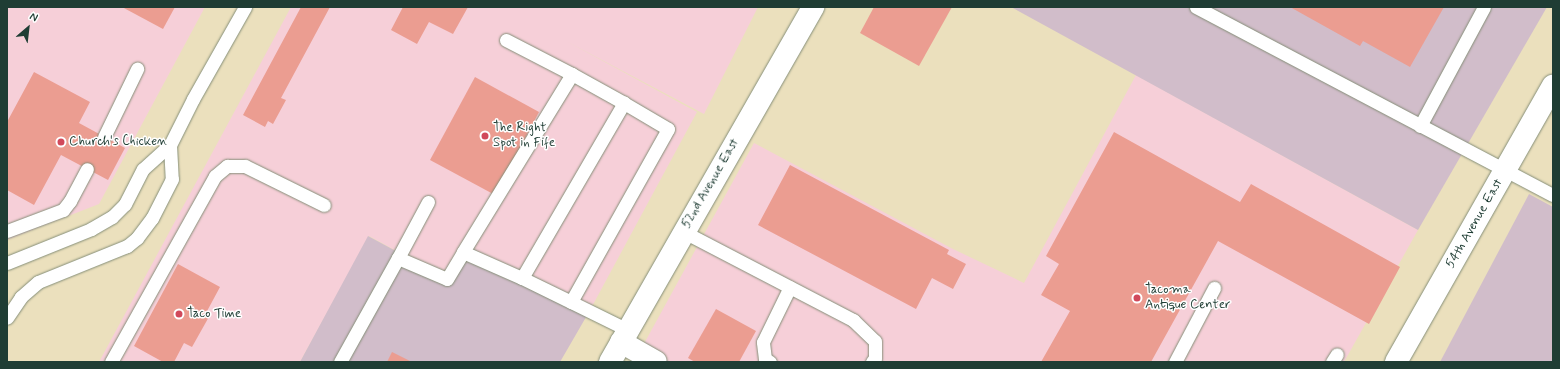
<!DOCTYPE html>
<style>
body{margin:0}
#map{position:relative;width:1560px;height:369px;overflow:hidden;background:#ebe0bd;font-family:Mynerve,sans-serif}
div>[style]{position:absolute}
.built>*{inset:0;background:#f6cfd8}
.industrial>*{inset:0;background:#d1bdca}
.building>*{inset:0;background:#eb9d91}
.roads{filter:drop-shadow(0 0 1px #858e78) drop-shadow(0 0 1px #858e78)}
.service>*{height:13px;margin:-6.5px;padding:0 6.5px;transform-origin:6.5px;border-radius:6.5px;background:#fff}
.minor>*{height:22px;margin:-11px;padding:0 11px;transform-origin:11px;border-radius:11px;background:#fff}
.secondary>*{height:22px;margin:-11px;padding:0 11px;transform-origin:11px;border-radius:11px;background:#fff}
.dots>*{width:11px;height:11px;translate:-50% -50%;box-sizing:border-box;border:2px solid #fff;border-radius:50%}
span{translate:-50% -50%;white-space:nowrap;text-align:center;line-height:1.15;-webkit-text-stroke:3px #fff;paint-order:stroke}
.poi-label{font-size:13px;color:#1f3d34}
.left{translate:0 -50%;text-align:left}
.street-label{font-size:13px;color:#1f3d34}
.frame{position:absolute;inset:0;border:8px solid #1f3d34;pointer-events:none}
.north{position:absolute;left:8px;top:8px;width:40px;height:40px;-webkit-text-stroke:3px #fff;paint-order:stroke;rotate:28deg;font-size:11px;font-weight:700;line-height:16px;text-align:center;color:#1f3d34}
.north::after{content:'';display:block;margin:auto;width:14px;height:18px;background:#1f3d34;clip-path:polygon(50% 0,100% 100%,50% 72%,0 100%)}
</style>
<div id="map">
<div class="built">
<div style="clip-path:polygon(7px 7px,205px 7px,99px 204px,7px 240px)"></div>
<div style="clip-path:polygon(291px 7px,758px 7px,704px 114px,566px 41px,697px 112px,589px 312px,444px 277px,369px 236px,300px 362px,99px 362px)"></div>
<div style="clip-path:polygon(1136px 75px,1418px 230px,1344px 362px,634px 362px,754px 143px,951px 248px,1024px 283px)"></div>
</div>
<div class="industrial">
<div style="clip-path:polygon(1011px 7px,1547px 7px,1418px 230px)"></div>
<div style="clip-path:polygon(1529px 194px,1553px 207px,1553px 362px,1440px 362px)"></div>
<div style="clip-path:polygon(368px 236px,444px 277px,462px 243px,589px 312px,560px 362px,300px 362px)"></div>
</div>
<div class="building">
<div style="clip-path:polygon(122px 7px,175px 7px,163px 29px)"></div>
<div style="clip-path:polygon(301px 7px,330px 7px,281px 98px,286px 100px,273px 124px,268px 121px,265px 127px,243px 115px)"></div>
<div style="clip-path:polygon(403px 7px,468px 7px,453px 34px,429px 22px,417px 44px,391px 30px)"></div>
<div style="clip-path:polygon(874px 7px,952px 7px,919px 66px,860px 33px)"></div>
<div style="clip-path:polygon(1290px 7px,1444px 7px,1410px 67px,1363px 41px,1360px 46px)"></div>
<div style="clip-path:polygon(34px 72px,90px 102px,79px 123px,125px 148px,108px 180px,61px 155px,34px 205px,7px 190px,7px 122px)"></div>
<div style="clip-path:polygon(475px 77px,539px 112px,495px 195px,430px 160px)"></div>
<div style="clip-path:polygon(1114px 132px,1240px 202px,1251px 184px,1400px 267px,1369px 324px,1218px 241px,1151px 362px,1041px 362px,1070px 311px,1041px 295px,1059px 264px,1046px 256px)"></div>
<div style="clip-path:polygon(790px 165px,949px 250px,947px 254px,966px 264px,953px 289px,932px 278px,916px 309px,758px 225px)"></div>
<div style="clip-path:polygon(178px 264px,220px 287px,206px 313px,210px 315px,192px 347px,184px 343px,174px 362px,163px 362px,134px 346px)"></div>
<div style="clip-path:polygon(716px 309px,756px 331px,739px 362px,695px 362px,688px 358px)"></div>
<div style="clip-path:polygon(392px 352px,412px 362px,387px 362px)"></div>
</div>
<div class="roads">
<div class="service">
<div style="left:1196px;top:7px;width:403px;rotate:27.8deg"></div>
<div style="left:506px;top:40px;width:74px;rotate:27.3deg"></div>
<div style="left:624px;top:103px;width:60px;rotate:-150.9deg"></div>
<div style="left:572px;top:74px;width:209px;rotate:121.5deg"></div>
<div style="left:463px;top:252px;width:64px;rotate:23.8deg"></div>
<div style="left:522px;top:278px;width:203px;rotate:-59.8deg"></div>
<div style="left:624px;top:103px;width:51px;rotate:30.6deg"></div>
<div style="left:668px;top:129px;width:198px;rotate:119.3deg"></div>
<div style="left:571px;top:302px;width:64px;rotate:26.2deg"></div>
<div style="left:1420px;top:126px;width:135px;rotate:-61.7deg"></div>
<div style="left:104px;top:137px;width:76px;rotate:-64.1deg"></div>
<div style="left:170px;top:145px;width:51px;rotate:-63.4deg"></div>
<div style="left:193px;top:99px;width:106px;rotate:-60.5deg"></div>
<div style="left:428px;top:202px;width:64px;rotate:118.2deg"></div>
<div style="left:398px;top:258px;width:53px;rotate:23.2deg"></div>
<div style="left:447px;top:279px;width:31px;rotate:-59deg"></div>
<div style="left:7px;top:231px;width:60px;rotate:-20.6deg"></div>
<div style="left:63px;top:210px;width:11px;rotate:-52deg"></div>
<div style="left:70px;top:201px;width:36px;rotate:-62deg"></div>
<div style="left:684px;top:232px;width:191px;rotate:27.5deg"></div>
<div style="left:853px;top:320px;width:30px;rotate:44deg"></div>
<div style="left:875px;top:341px;width:17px;rotate:90deg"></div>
<div style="left:875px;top:358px;width:5px;rotate:127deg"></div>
<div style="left:7px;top:263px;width:91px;rotate:-22deg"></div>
<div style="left:91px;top:229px;width:24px;rotate:-30deg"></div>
<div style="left:112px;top:217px;width:18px;rotate:-45deg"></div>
<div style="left:125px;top:204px;width:39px;rotate:-63deg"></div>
<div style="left:143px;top:169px;width:36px;rotate:-42deg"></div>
<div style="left:170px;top:145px;width:34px;rotate:87deg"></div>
<div style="left:172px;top:179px;width:44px;rotate:117.1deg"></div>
<div style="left:152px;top:218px;width:25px;rotate:127deg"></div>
<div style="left:137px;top:238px;width:13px;rotate:141deg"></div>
<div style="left:127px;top:246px;width:96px;rotate:158deg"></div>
<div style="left:38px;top:282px;width:23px;rotate:139deg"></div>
<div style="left:21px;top:297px;width:25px;rotate:124deg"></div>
<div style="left:522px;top:278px;width:55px;rotate:26.1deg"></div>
<div style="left:111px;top:362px;width:213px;rotate:-60.8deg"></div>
<div style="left:215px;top:176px;width:16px;rotate:-40deg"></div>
<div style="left:227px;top:166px;width:18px"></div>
<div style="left:245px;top:166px;width:88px;rotate:26.3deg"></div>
<div style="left:340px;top:362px;width:119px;rotate:-60.9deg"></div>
<div style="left:770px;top:362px;width:6px;rotate:-149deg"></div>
<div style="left:765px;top:359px;width:17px;rotate:-97deg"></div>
<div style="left:763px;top:342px;width:61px;rotate:-63.9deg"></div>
<div style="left:1175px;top:362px;width:84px;rotate:-62.2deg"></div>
<div style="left:1332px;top:362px;width:9px;rotate:-58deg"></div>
</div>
<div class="minor">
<div style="left:621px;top:342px;width:40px;rotate:29.7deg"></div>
<div style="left:610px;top:362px;width:409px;rotate:-60.2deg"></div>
</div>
<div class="secondary">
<div style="left:1396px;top:362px;width:318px;rotate:-60.4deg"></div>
</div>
</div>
<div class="dots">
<div style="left:485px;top:136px;background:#d1495b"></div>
<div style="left:61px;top:142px;background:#d1495b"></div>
<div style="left:1137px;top:298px;background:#d1495b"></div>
<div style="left:179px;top:314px;background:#d1495b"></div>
</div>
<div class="poi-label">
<span class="left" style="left:493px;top:136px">The Right<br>Spot in Fife</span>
<span class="left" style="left:69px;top:142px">Church's Chicken</span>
<span class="left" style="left:1145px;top:298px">Tacoma<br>Antique Center</span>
<span class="left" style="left:187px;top:314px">Taco Time</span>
</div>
<div class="street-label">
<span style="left:711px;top:184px;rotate:-60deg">52nd Avenue East</span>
<span style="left:1475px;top:224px;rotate:-60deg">54th Avenue East</span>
</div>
<div class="frame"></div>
<div class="north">N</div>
</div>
